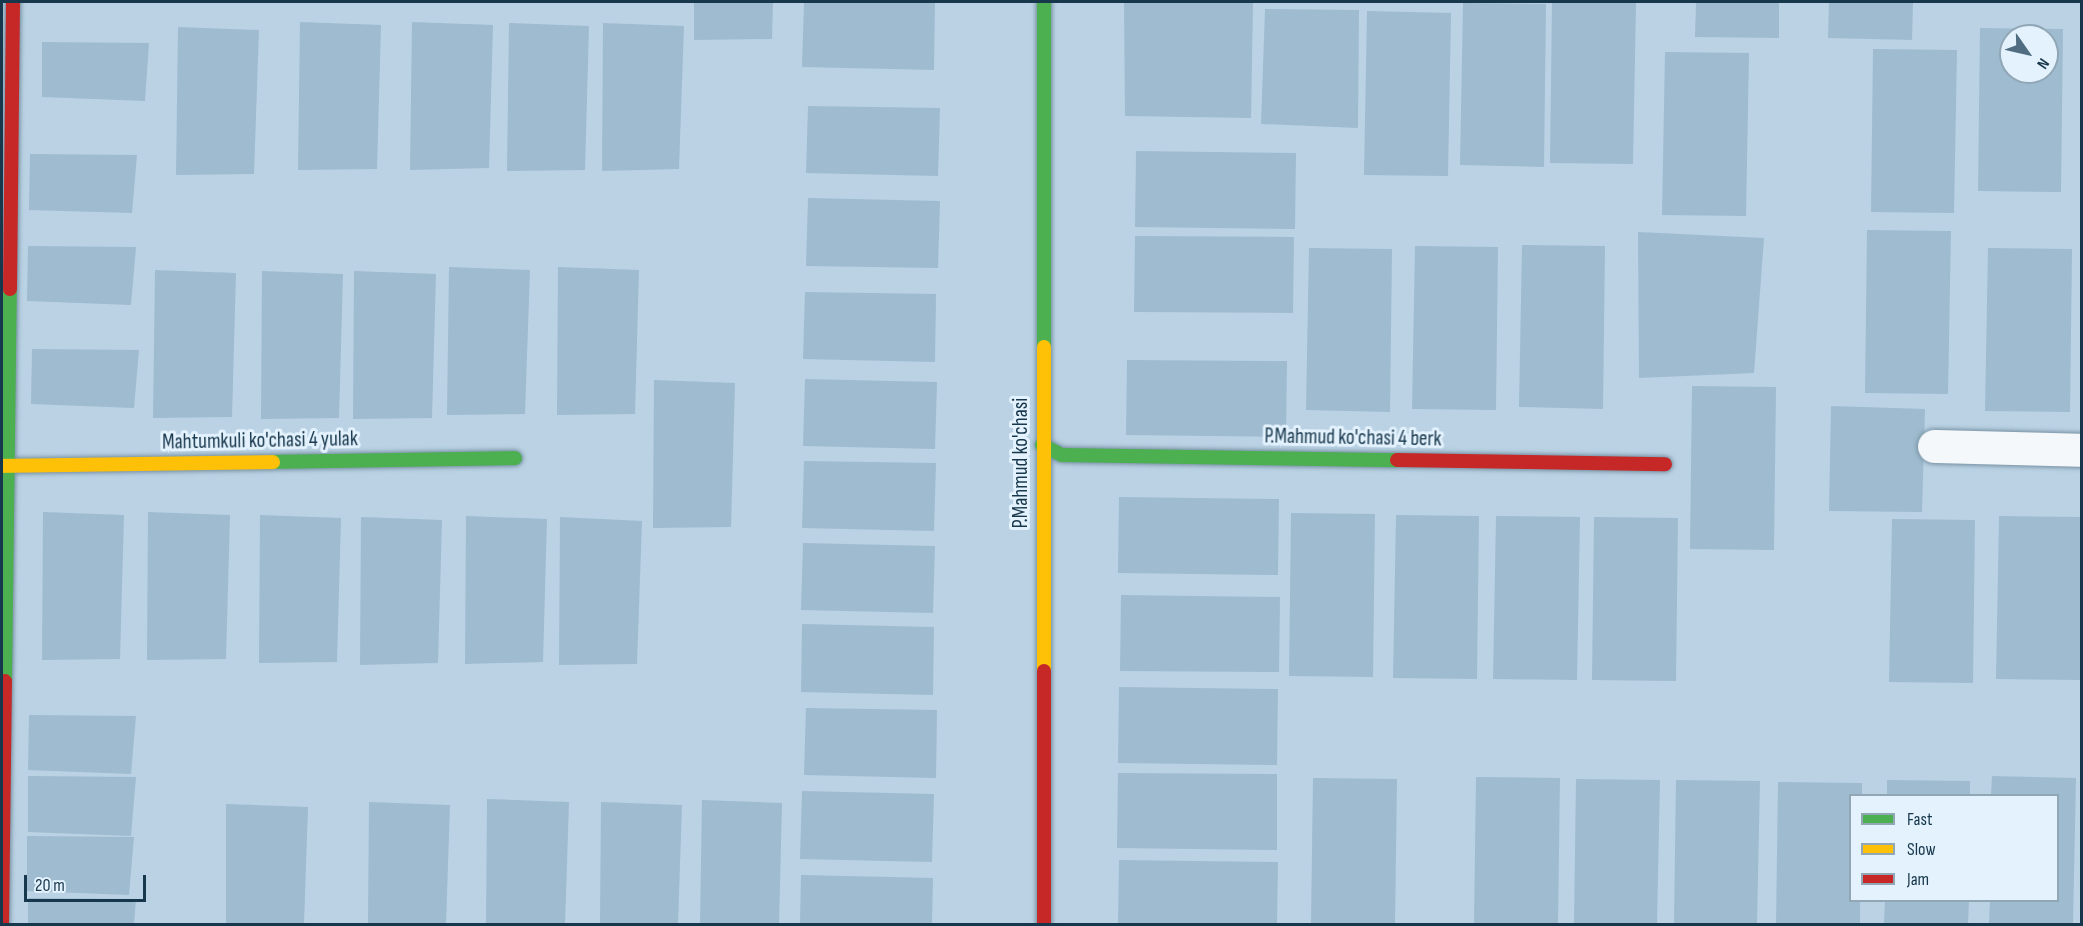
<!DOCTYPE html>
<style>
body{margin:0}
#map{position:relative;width:2083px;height:926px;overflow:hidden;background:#bad2e4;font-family:"Sofia Sans Condensed",sans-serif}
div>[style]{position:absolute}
.building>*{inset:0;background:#9fbbcf}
.roads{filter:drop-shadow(0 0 2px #7792a3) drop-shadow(0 0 2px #7792a3)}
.street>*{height:33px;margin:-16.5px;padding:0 16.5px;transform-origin:16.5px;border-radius:16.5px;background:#f5f8fb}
.fast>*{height:14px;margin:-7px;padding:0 7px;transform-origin:7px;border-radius:7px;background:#4caf50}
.slow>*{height:14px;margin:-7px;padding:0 7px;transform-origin:7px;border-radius:7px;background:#ffc107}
.jam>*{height:14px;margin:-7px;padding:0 7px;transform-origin:7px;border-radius:7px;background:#c62828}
span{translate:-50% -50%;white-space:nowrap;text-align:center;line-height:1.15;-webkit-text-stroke:6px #e3f2fd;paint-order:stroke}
.street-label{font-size:21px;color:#17374c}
.frame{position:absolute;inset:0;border:3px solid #17374c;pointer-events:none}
.legend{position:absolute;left:1849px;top:794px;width:210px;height:108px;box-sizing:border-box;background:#e3f2fd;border:2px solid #91a7b6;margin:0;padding:8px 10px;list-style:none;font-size:18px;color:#17374c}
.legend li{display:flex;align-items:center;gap:12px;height:30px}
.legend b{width:30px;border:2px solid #91a7b6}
.north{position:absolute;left:1999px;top:24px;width:60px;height:60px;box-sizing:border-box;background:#e3f2fd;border:2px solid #91a7b6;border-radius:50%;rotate:124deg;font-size:16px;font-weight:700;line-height:24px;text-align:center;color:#17374c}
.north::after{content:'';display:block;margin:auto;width:21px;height:27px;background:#506d81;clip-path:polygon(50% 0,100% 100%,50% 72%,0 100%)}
.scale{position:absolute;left:24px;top:875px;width:122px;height:27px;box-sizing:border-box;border:3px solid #17374c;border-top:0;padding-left:8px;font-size:18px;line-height:21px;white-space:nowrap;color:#17374c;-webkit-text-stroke:4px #e3f2fd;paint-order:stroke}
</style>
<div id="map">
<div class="building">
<div style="clip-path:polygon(694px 2px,773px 2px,772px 39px,694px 40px)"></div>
<div style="clip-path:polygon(804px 2px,935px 2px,934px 70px,802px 67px)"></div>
<div style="clip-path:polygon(1124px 2px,1253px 3px,1251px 118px,1125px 116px)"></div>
<div style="clip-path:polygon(1552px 2px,1636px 2px,1633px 164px,1550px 163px)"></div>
<div style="clip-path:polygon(1696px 2px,1779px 2px,1779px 38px,1695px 37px)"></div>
<div style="clip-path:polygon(1829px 2px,1913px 2px,1912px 40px,1828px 38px)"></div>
<div style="clip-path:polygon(1463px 3px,1546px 4px,1544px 167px,1460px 165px)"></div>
<div style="clip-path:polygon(1265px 9px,1359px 10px,1358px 128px,1261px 124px)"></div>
<div style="clip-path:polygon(1367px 11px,1451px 13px,1448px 176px,1364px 175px)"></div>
<div style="clip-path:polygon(300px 22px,381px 25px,377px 169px,298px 170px)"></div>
<div style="clip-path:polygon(412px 22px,493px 25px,489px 168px,410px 170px)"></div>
<div style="clip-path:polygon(509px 23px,589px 26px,585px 170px,507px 171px)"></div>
<div style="clip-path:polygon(603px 23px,684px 26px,679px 169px,602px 171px)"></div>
<div style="clip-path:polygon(178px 27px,259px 30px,254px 174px,176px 175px)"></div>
<div style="clip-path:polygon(evenodd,1980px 28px,2063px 29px,2061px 192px,1978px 191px,1980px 28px,2011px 36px,2047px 36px,2047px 72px,2011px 72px,2011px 36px)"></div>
<div style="clip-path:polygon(42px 42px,149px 43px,145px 101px,42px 97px)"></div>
<div style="clip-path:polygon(1873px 49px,1957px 50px,1954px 213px,1871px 212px)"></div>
<div style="clip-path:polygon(1665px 52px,1749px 53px,1746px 216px,1662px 215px)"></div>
<div style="clip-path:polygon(808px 106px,940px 108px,938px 176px,806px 173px)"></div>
<div style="clip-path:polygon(1136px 151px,1296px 153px,1295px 229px,1135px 227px)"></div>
<div style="clip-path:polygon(30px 154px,137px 155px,132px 213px,29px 210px)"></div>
<div style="clip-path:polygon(808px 198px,940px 201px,938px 268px,806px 266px)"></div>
<div style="clip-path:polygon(1867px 230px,1951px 231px,1948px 394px,1865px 393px)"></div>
<div style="clip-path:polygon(1638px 232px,1764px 238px,1754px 373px,1639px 378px)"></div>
<div style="clip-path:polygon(1135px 236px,1294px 237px,1293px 313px,1134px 312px)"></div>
<div style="clip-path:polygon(1522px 245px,1605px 246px,1603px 409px,1519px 407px)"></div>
<div style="clip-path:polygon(28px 246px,136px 247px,131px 305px,27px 301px)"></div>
<div style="clip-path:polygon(1415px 246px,1498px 247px,1496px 410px,1412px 409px)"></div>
<div style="clip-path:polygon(1309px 248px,1392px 249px,1390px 412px,1306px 410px)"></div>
<div style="clip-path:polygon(1988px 248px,2072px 249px,2070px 412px,1985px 411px)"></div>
<div style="clip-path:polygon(449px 267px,530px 270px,525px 414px,447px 415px)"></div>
<div style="clip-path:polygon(558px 267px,639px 270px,635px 414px,557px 415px)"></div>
<div style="clip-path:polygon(155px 270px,236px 273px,232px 417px,153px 418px)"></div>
<div style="clip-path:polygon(262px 271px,343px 274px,339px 418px,261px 419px)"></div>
<div style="clip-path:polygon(354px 271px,436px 274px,432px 418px,353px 419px)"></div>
<div style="clip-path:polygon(805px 292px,936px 294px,935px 362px,803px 359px)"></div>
<div style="clip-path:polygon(32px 349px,139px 350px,134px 408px,31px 404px)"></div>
<div style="clip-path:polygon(1127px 360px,1287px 361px,1286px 437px,1126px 435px)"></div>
<div style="clip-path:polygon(805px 379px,937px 382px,935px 449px,803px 446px)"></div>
<div style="clip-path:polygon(654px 380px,735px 383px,731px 527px,653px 528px)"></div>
<div style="clip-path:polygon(1692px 386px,1776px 387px,1774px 550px,1690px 549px)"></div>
<div style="clip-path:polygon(1831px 406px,1925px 409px,1922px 512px,1829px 511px)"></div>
<div style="clip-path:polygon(804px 461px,936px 463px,934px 531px,802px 528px)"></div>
<div style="clip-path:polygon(1119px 497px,1279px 499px,1278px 575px,1118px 573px)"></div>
<div style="clip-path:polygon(43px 512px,124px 515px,120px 659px,42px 660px)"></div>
<div style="clip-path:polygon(148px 512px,230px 515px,226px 659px,147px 660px)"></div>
<div style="clip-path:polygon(1291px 513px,1375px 514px,1373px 677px,1289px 676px)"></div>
<div style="clip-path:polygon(260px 515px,341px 518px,337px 662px,259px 663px)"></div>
<div style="clip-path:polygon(1396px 515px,1479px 516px,1477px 679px,1393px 678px)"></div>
<div style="clip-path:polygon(466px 516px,547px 519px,543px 662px,465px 664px)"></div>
<div style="clip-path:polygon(1496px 516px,1580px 517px,1577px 680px,1493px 679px)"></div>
<div style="clip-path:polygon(1999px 516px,2082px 517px,2080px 680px,1996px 679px)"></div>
<div style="clip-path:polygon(361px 517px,442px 520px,438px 663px,360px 665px)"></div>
<div style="clip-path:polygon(560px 517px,642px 521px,637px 664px,559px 665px)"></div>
<div style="clip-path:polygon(1594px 517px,1678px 518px,1676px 681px,1592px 680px)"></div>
<div style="clip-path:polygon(1892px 519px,1975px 520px,1973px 683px,1889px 682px)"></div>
<div style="clip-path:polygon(803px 543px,935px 546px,933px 613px,801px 610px)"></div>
<div style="clip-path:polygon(1121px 595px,1280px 597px,1279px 672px,1120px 671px)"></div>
<div style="clip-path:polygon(802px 624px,934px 627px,933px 695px,801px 692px)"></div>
<div style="clip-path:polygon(1119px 687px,1278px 689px,1277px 765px,1118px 763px)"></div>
<div style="clip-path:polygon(806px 708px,937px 710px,936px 778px,804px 775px)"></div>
<div style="clip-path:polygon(29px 715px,136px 716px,131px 774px,28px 770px)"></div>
<div style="clip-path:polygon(1118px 773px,1277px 774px,1277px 850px,1117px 848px)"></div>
<div style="clip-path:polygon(28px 776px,136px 777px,131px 836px,28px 832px)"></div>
<div style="clip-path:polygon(1992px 776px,2076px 778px,2073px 924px,1989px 924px,1990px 900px,2058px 900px,2058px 796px,1991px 796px)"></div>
<div style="clip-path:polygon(1476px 777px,1560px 778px,1558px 924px,1474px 924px)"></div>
<div style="clip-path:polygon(1313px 778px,1397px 779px,1395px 924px,1311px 924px)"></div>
<div style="clip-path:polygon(1576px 779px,1660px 780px,1657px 924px,1574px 924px)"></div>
<div style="clip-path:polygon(1676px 780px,1760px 781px,1757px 924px,1674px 924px)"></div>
<div style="clip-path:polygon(1887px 780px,1970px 781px,1970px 796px,1887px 796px)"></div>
<div style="clip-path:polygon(1778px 782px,1862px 783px,1862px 796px,1850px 796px,1850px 900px,1860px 900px,1860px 924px,1776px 924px)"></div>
<div style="clip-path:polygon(802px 791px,934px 794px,932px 862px,800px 859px)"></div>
<div style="clip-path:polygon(487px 799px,569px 802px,565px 924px,486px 924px)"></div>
<div style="clip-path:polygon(702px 800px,782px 803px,779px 924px,700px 924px)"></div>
<div style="clip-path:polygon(369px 802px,450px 805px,446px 924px,368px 924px)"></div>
<div style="clip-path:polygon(601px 802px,682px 805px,678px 924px,600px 924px)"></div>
<div style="clip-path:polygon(226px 804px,308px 807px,304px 924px,226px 924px)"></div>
<div style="clip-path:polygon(27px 836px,134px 837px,129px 895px,27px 891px)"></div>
<div style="clip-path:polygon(1119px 860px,1278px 862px,1277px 924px,1118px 924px)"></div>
<div style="clip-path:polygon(801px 875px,933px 878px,932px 924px,800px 924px)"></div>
<div style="clip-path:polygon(28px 898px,136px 899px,134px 924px,28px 924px)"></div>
<div style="clip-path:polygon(1885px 900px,1969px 900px,1968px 924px,1884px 924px)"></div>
</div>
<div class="roads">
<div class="street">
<div style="left:1934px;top:446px;width:148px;rotate:1.5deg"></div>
</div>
<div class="fast">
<div style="left:1044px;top:2px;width:345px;rotate:90deg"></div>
<div style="left:1042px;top:445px;width:22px;rotate:27deg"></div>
<div style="left:1062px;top:455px;width:335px;rotate:0.9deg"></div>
<div style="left:273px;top:462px;width:242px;rotate:-0.9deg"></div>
<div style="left:5px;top:681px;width:392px;rotate:-89.3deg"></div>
</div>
<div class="slow">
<div style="left:1044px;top:347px;width:324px;rotate:90deg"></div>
<div style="left:2px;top:466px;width:271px;rotate:-0.8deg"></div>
</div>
<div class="jam">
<div style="left:10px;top:289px;width:287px;rotate:-89.4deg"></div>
<div style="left:1397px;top:460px;width:268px;rotate:0.9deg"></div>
<div style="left:1044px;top:671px;width:253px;rotate:90deg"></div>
<div style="left:2px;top:924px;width:243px;rotate:-89.3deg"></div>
</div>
</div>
<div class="street-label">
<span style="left:1353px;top:438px;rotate:1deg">P.Mahmud ko'chasi 4 berk</span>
<span style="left:260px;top:441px;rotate:-1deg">Mahtumkuli ko'chasi 4 yulak</span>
<span style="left:1021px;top:463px;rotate:-90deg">P.Mahmud ko'chasi</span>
</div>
<div class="frame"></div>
<ul class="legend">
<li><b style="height:8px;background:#4caf50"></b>Fast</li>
<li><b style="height:8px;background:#ffc107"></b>Slow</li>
<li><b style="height:8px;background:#c62828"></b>Jam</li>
</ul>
<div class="north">N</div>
<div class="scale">20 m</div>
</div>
